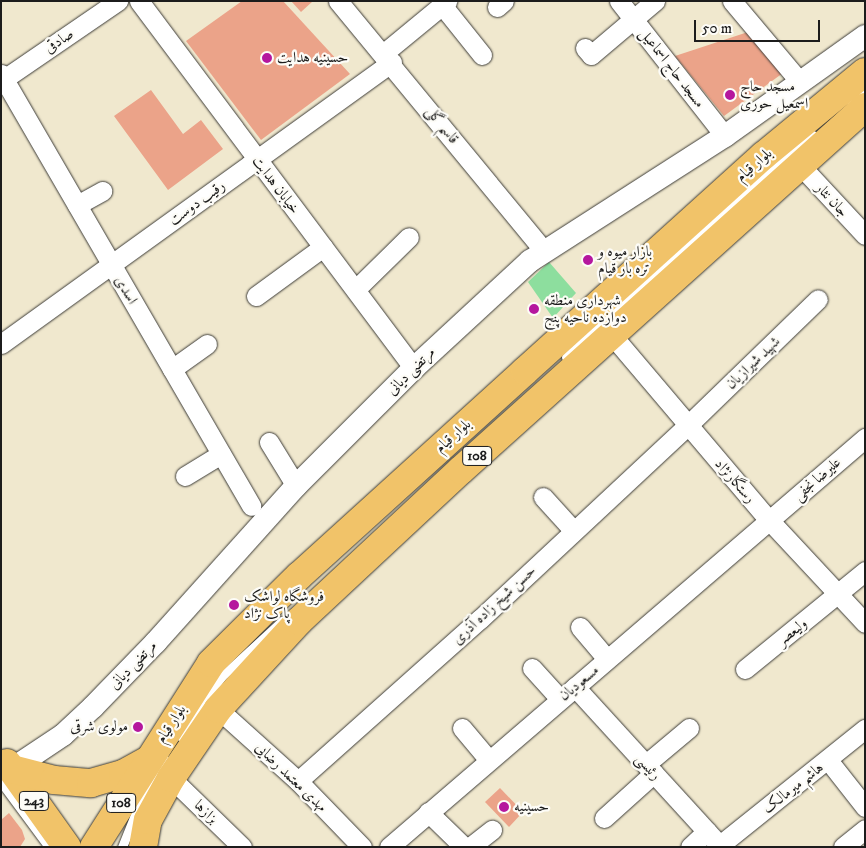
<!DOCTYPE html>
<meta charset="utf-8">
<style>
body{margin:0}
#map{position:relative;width:866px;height:848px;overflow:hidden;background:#f0e8ce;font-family:"IM FELL DW Pica",Amiri,serif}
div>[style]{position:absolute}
.green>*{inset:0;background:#8dde9e}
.building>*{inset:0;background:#eba389}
.roads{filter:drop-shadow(0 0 1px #3c3b37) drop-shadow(0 0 1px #3c3b37)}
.service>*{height:9px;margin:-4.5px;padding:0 4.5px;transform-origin:4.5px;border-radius:4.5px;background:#fff}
.minor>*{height:19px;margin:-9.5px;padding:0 9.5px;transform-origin:9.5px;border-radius:9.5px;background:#fff}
.tertiary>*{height:22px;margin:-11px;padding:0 11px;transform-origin:11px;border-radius:11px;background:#fff}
.primary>*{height:28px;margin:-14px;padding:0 14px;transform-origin:14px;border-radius:14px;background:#f1c369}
.dots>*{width:14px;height:14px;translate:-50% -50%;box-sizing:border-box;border:2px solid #fdfcf7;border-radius:50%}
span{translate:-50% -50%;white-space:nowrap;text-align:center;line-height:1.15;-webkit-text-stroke:4.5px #fdfcf7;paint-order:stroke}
.shield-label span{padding:1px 4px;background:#fdfcf7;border:1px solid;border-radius:4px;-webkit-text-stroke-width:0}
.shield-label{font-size:14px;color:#1c1c1c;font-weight:700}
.street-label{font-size:15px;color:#1c1c1c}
.poi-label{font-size:15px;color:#1c1c1c}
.left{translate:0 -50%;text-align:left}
.right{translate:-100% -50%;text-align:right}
.frame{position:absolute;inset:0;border:2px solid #1c1c1c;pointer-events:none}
.scale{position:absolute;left:694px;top:20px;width:126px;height:22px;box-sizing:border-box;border:2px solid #1c1c1c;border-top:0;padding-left:6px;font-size:15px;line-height:18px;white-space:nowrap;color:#1c1c1c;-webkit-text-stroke:4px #fdfcf7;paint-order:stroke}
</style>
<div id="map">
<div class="green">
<div style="clip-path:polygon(549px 262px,576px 293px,553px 318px,528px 282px)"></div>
</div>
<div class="building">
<div style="clip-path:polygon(242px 1px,283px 1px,350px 74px,261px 140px,186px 41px)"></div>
<div style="clip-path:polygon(291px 1px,313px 1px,301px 12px)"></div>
<div style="clip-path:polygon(748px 32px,783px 73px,724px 116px,675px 56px)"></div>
<div style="clip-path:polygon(151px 90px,183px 134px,201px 120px,223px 149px,168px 190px,114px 116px)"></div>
<div style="clip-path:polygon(500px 788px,523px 812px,509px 827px,485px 802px)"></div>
<div style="clip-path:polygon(9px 813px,22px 830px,25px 839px,20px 847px,1px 847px,1px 820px)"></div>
</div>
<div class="roads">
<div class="service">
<div style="left:851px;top:102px;width:18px;rotate:-38deg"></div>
<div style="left:566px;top:357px;width:177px;rotate:-42.7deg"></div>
<div style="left:696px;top:237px;width:155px;rotate:-41.1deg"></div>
<div style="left:180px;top:736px;width:72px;rotate:-55.2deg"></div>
<div style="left:221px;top:677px;width:83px;rotate:-42.6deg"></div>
<div style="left:1px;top:782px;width:81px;rotate:53.6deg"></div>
<div style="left:122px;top:847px;width:38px;rotate:-68deg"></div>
<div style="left:136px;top:812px;width:60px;rotate:-60.9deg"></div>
</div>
<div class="minor">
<div style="left:139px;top:1px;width:459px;rotate:53.2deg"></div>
<div style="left:338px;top:1px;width:323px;rotate:50.5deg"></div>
<div style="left:619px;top:1px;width:172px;rotate:51.9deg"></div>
<div style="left:732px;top:1px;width:106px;rotate:50deg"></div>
<div style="left:442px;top:5px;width:64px;rotate:51.3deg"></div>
<div style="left:497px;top:7px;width:9px;rotate:-41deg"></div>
<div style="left:585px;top:48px;width:9px;rotate:49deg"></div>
<div style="left:591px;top:55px;width:84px;rotate:-40.2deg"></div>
<div style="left:384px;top:53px;width:82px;rotate:-39.5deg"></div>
<div style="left:1px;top:74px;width:499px;rotate:59.9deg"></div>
<div style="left:1px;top:81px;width:142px;rotate:-34.4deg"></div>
<div style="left:799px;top:164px;width:97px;rotate:47.1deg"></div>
<div style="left:77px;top:205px;width:29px;rotate:-29deg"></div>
<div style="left:356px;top:289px;width:74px;rotate:-44.5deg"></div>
<div style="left:256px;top:296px;width:83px;rotate:-36.2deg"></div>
<div style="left:611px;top:334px;width:244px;rotate:49.7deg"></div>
<div style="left:769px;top:520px;width:141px;rotate:47deg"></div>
<div style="left:1px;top:344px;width:482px;rotate:-35.8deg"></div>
<div style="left:172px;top:369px;width:43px;rotate:-35.5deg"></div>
<div style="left:269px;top:442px;width:52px;rotate:58.5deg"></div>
<div style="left:185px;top:476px;width:42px;rotate:-31.4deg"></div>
<div style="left:543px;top:497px;width:45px;rotate:47.7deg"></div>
<div style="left:580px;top:627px;width:42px;rotate:49.8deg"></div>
<div style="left:532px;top:668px;width:42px;rotate:47.9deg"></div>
<div style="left:745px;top:669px;width:155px;rotate:-39.2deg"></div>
<div style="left:575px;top:687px;width:217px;rotate:47.6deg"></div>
<div style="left:218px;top:709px;width:108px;rotate:42deg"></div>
<div style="left:298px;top:781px;width:92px;rotate:45.9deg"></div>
<div style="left:462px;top:728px;width:40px;rotate:50deg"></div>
<div style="left:828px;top:760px;width:60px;rotate:51.8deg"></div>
<div style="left:646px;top:764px;width:56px;rotate:-39.9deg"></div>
<div style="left:171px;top:778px;width:99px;rotate:44.2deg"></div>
<div style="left:298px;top:781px;width:244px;rotate:-41.7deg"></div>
<div style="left:480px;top:619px;width:283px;rotate:-43deg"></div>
<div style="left:687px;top:426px;width:182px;rotate:-44.1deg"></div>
<div style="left:428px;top:812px;width:50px;rotate:44.2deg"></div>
<div style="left:604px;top:818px;width:67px;rotate:-42deg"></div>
<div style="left:720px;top:845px;width:186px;rotate:-38.7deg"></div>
<div style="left:389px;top:847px;width:628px;rotate:-40.67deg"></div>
<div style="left:470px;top:847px;width:28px;rotate:-38deg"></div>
<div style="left:690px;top:847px;width:23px;rotate:-43deg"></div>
<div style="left:843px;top:847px;width:28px;rotate:-39deg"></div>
</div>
<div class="tertiary">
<div style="left:12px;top:769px;width:61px;rotate:-33.7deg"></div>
<div style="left:63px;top:735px;width:41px;rotate:-43deg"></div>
<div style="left:93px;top:707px;width:91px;rotate:-45.9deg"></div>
<div style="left:156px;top:642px;width:210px;rotate:-48.1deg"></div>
<div style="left:296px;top:486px;width:167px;rotate:-45deg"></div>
<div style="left:414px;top:368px;width:158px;rotate:-42.7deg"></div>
<div style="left:530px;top:261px;width:232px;rotate:-32.7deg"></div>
<div style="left:725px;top:136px;width:172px;rotate:-35.5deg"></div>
</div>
<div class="primary">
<div style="left:7px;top:763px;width:103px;rotate:54.5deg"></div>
<div style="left:12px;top:769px;width:43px;rotate:14.7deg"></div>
<div style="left:54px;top:780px;width:37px;rotate:5deg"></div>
<div style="left:91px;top:783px;width:33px;rotate:-16deg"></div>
<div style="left:123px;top:774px;width:29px;rotate:-29deg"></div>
<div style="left:94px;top:847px;width:218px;rotate:-57.5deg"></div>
<div style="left:211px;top:663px;width:124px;rotate:-44.7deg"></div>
<div style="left:299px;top:576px;width:305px;rotate:-42.2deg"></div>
<div style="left:525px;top:371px;width:321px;rotate:-42.1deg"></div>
<div style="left:763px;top:156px;width:132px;rotate:-39.5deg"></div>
<div style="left:143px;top:847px;width:27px;rotate:-80deg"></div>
<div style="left:148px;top:820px;width:48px;rotate:-61.3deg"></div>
<div style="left:171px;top:778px;width:83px;rotate:-55.7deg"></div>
<div style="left:218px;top:709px;width:120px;rotate:-47.4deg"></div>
<div style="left:299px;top:621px;width:221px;rotate:-43deg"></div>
<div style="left:461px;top:470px;width:543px;rotate:-41.94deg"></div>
</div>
</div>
<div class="dots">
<div style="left:267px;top:58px;background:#b5179e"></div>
<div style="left:730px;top:95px;background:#b5179e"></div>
<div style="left:588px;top:260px;background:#b5179e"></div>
<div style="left:534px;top:309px;background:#b5179e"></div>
<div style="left:234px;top:605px;background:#b5179e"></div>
<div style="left:138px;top:727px;background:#b5179e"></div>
<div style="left:504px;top:807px;background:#b5179e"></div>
</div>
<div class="shield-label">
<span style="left:477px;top:456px">108</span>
<span style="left:34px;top:801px">243</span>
<span style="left:121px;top:803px">108</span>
</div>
<div class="street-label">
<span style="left:59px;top:41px;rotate:-34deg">صادقی</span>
<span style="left:672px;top:68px;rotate:52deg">مسجد حاج اسماعیل</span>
<span style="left:442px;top:125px;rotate:51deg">قاسم گلی</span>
<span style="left:754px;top:165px;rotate:-41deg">بلوار قیام</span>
<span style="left:276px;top:185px;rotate:53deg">خیابان‌ هدایت</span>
<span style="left:832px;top:200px;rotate:47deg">جان نثار</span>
<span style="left:197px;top:203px;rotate:-36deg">رقیب دوست</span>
<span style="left:126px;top:290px;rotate:60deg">اسدی</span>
<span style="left:753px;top:363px;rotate:-44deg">شهید شیرازیان</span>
<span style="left:411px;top:371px;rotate:-45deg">مرتضی دیانی</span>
<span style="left:453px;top:436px;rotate:-42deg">بلوار قیام</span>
<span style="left:817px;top:479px;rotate:-41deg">علیرضا نجفی</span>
<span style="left:735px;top:481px;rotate:49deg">رستگارنژاد</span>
<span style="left:494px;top:605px;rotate:-43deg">حسن شیخ زاده آذری</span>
<span style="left:792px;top:632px;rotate:-39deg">ولیعصر</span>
<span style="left:133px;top:665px;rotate:-46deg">مرتضی دیانی</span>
<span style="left:579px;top:683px;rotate:-40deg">مسعودیان</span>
<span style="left:171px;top:724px;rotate:-57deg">بلوار قیام</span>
<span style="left:648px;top:767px;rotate:47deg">رئیسی</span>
<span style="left:291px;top:777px;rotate:44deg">مهدی معتمد رضایی</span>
<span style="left:793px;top:788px;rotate:-38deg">هاشم میرمالک</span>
<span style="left:206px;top:812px;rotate:44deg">بزازها</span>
</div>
<div class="poi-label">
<span class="left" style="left:277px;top:58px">حسینیه هدایت</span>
<span class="left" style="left:740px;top:95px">مسجد حاج<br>اسمعیل حوری</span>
<span class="left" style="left:598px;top:260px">بازار میوه و<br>تره بار قیام</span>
<span class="left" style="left:544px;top:309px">شهرداری منطقه<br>دوازده ناحیه پنج</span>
<span class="left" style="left:244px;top:605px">فروشگاه لواشک<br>پاک نژاد</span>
<span class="right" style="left:128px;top:727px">مولوی شرقی</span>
<span class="left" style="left:514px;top:807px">حسینیه</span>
</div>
<div class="frame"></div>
<div class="scale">50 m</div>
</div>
